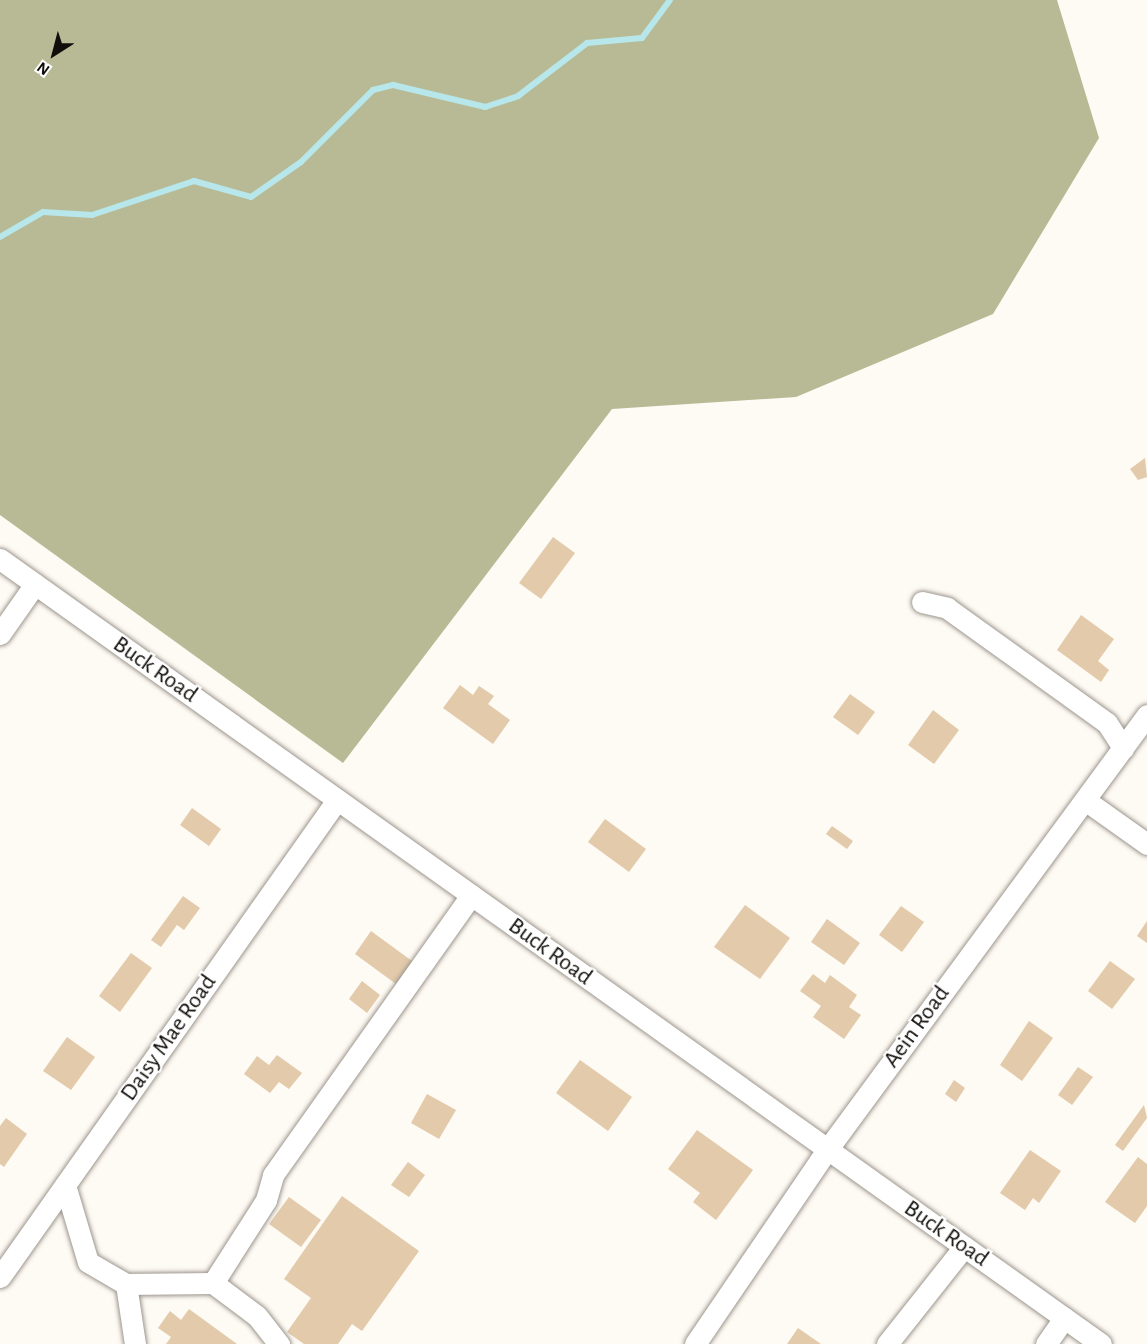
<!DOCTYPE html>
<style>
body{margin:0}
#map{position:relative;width:1147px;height:1344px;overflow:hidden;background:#fefaf4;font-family:"Alegreya Sans",sans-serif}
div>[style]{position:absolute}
.forest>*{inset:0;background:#b7ba95}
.stream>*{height:6px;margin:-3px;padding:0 3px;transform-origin:3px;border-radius:3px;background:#b7e7eb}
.building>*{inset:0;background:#e2caab}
.roads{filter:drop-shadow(0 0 2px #9c968d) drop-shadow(0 0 2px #9c968d)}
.minor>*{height:21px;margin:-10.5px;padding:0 10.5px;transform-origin:10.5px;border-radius:10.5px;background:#fff}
span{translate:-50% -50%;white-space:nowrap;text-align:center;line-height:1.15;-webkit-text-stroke:4.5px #fff;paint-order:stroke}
.street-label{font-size:24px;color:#100e0a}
.north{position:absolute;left:24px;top:24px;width:60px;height:60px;-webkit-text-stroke:4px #fff;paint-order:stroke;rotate:216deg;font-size:16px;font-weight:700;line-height:24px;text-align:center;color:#100e0a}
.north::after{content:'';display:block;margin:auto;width:21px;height:27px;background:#100e0a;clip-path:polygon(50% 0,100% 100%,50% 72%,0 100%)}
</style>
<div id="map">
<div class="forest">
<div style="clip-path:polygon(0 0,1057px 0,1099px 138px,993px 314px,796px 397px,612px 409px,343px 763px,0 515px)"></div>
</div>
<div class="stream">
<div style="left:0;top:237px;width:50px;rotate:-30.2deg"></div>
<div style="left:43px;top:212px;width:49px;rotate:3.5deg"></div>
<div style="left:92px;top:215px;width:108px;rotate:-18.4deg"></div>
<div style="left:194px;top:181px;width:59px;rotate:15.7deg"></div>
<div style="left:251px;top:197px;width:61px;rotate:-35deg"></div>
<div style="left:301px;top:162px;width:102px;rotate:-45deg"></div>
<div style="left:373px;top:90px;width:21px;rotate:-14deg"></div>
<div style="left:393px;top:85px;width:95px;rotate:13.4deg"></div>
<div style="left:485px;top:107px;width:35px;rotate:-18deg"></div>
<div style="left:518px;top:96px;width:87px;rotate:-37.5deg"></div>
<div style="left:587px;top:43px;width:55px;rotate:-5.2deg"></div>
<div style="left:642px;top:38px;width:47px;rotate:-53.6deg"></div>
</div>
<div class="building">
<div style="clip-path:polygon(1145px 458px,1147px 477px,1138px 480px,1130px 469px)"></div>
<div style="clip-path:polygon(553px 537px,575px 553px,541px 599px,519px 583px)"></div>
<div style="clip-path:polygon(1081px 615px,1114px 639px,1098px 661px,1109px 670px,1101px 682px,1057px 650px)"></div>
<div style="clip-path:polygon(460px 685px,473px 695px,479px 686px,494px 696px,488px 704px,510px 720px,493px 744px,443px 708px)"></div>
<div style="clip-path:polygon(850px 694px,875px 712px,858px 735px,833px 717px)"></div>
<div style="clip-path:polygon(933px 710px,959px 730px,934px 764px,908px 745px)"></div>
<div style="clip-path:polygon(192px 808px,221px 829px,209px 846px,180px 825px)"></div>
<div style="clip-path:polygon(605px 819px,646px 849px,629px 872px,588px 842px)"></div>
<div style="clip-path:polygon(832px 826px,853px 841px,847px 849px,826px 834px)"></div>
<div style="clip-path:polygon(183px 896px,200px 908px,184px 930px,177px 925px,161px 947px,151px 940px)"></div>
<div style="clip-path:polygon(745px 905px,790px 938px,760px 979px,714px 947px)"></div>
<div style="clip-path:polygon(901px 906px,924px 922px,902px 952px,879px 935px)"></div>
<div style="clip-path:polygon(827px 919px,860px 943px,844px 965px,811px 942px)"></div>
<div style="clip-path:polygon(1147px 921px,1147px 943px,1137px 936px)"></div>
<div style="clip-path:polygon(371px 931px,412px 961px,396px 984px,355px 954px)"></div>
<div style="clip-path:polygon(131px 953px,152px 968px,120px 1012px,99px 996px)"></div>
<div style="clip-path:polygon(1110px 961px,1135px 979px,1112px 1009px,1088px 991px)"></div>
<div style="clip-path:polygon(813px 974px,825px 983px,830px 975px,857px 995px,849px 1007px,861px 1015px,844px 1039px,813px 1017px,821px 1006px,800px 991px)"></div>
<div style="clip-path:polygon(362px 981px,380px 995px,367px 1013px,349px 999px)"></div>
<div style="clip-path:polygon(1029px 1021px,1053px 1038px,1022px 1081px,1000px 1065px)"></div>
<div style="clip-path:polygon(67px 1037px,95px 1057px,71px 1090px,43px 1071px)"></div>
<div style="clip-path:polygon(277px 1055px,302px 1073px,289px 1089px,279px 1082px,270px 1093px,244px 1074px,257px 1056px,269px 1065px)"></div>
<div style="clip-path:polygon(580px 1060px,632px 1097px,608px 1131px,556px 1093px)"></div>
<div style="clip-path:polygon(1078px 1067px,1093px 1077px,1072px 1105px,1058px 1095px)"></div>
<div style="clip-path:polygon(954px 1080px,965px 1088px,956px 1102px,945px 1094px)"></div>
<div style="clip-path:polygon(427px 1094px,456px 1110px,439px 1139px,411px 1123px)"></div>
<div style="clip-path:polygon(1144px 1105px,1147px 1118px,1123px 1151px,1115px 1145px)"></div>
<div style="clip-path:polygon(6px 1118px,27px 1134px,4px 1167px,0 1164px,0 1126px)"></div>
<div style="clip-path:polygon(697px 1130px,753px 1170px,716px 1220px,693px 1202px,700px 1193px,668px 1169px)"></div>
<div style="clip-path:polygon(1030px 1150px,1061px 1171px,1039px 1203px,1033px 1198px,1025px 1210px,1000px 1193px)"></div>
<div style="clip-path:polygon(1138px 1157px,1147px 1164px,1147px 1206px,1135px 1223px,1105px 1202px)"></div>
<div style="clip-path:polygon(408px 1162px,425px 1175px,409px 1197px,391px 1185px)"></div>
<div style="clip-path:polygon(342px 1196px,419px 1251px,362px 1331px,352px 1324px,338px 1344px,304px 1344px,287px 1332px,311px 1298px,284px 1279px)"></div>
<div style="clip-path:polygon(289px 1197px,321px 1220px,301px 1247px,269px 1224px)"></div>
<div style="clip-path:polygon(189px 1309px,237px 1344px,166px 1344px,171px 1337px,158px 1328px,170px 1311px,181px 1320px)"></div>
<div style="clip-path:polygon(798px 1328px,821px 1344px,787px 1344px)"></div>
</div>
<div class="roads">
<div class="minor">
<div style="left:0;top:559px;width:1352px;rotate:35.49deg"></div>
<div style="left:922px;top:602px;width:26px;rotate:13deg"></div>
<div style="left:947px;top:608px;width:197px;rotate:35.7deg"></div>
<div style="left:1107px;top:723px;width:30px;rotate:57deg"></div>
<div style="left:0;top:634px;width:61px;rotate:-55deg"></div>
<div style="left:1085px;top:800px;width:76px;rotate:35.4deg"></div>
<div style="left:65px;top:1185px;width:80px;rotate:73.4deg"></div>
<div style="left:88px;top:1262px;width:44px;rotate:30.1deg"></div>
<div style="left:126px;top:1284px;width:61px;rotate:81.5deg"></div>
<div style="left:0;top:1277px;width:584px;rotate:-54.76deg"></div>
<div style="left:213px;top:1283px;width:98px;rotate:-57.4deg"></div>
<div style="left:266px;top:1200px;width:26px;rotate:-74deg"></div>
<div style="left:273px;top:1175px;width:343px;rotate:-54.7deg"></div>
<div style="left:126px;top:1284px;width:87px;rotate:-0.7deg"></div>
<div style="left:213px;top:1283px;width:55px;rotate:36.9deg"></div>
<div style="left:257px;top:1316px;width:36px;rotate:52deg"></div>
<div style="left:695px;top:1344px;width:235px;rotate:-55.8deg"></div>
<div style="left:827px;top:1150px;width:540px;rotate:-53.66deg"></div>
<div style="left:887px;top:1344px;width:124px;rotate:-51.6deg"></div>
<div style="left:1046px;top:1344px;width:32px;rotate:-55deg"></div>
</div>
</div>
<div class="street-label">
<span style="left:155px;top:670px;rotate:35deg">Buck Road</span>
<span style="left:550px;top:952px;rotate:36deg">Buck Road</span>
<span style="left:917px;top:1027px;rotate:-54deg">Aein Road</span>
<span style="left:169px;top:1038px;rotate:-55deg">Daisy Mae Road</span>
<span style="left:946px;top:1234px;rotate:35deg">Buck Road</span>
</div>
<div class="north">N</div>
</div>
